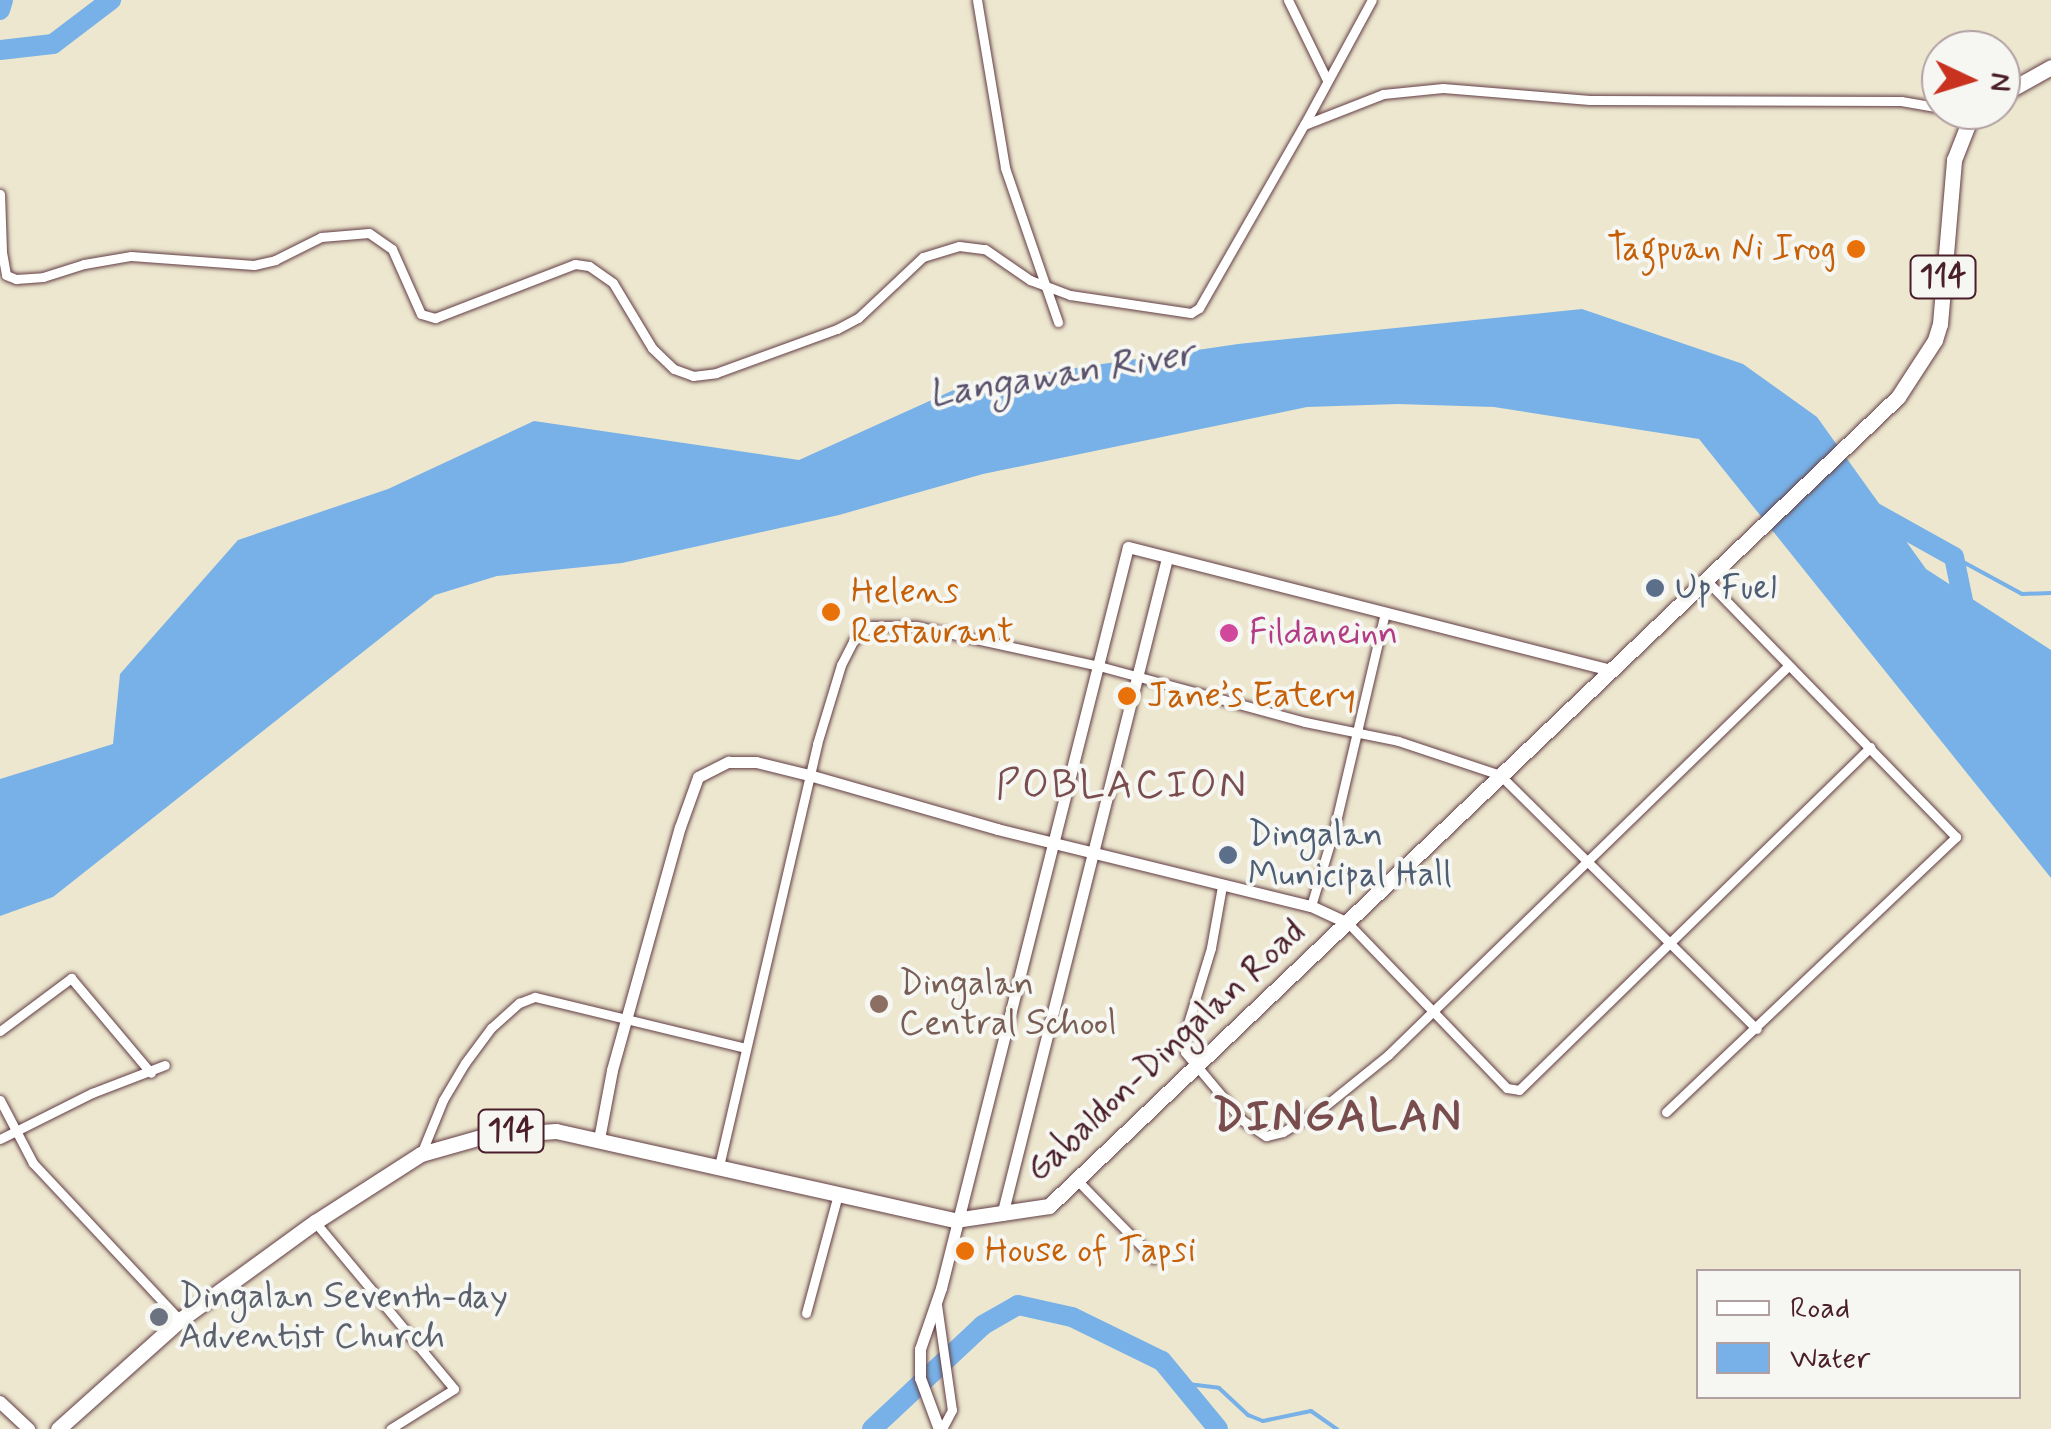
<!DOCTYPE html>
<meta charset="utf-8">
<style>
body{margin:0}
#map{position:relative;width:2051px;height:1429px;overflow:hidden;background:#ede7cf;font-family:Mynerve,sans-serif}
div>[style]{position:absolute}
.water>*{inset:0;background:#77b1e7}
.stream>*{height:4px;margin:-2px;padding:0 2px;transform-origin:2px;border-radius:2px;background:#77b1e7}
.river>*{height:20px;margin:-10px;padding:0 10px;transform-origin:10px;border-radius:10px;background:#77b1e7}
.roads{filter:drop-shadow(0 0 2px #623d44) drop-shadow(0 0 2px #623d44)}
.minor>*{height:9px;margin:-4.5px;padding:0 4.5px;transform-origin:4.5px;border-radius:4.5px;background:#fff}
.tertiary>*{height:11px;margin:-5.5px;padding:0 5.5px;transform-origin:5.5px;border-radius:5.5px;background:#fff}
.secondary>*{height:12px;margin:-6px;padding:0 6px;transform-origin:6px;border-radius:6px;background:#fff}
.primary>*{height:15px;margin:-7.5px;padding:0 7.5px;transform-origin:7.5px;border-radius:7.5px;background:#fff}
.dots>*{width:28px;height:28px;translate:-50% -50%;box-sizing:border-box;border:5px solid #f6f6f2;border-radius:50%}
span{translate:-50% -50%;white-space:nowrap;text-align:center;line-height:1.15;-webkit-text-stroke:8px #f6f6f2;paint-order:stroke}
.shield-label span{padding:2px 8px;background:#f6f6f2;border:2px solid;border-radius:8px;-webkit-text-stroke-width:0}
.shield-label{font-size:32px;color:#4a1f2b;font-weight:700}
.food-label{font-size:35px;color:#c56008}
.right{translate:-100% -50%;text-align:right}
.left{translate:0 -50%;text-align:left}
.service-label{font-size:35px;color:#4e5e75}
.hotel-label{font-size:35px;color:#b23c85}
.education-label{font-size:35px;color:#785e54}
.street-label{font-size:35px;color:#4a1f2b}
.worship-label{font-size:35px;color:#5b616d}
.water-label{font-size:38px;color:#5a526d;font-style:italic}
.quarter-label{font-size:40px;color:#794c4d;letter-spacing:2.5px}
.district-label{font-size:45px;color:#794c4d;font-weight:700;letter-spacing:2.5px}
.legend{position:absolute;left:1696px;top:1269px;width:325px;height:130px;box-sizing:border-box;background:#f6f6f2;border:2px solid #b1a0a2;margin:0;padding:12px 18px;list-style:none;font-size:30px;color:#4a1f2b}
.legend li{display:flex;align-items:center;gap:20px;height:50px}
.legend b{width:50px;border:2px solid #b1a0a2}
.north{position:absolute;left:1921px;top:30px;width:100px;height:100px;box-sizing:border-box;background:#f6f6f2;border:2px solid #b1a0a2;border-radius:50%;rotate:94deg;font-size:28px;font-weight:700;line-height:40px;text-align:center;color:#4a1f2b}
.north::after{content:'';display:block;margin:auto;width:35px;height:45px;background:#c8321e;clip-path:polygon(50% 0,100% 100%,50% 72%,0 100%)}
</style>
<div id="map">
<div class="water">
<div style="clip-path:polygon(1582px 309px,1743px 364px,1817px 417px,1926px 569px,2051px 650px,2051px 878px,1699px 439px,1494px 407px,1398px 404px,1307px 407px,983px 474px,839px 515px,622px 563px,497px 576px,435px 595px,53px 897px,0 916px,0 779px,113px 744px,120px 674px,238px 540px,388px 489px,534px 421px,799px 460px,967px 384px,1238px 344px)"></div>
</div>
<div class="stream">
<div style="left:1954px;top:557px;width:77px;rotate:28.6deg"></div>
<div style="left:2022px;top:594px;width:29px;rotate:-2deg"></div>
<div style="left:1180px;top:1383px;width:39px;rotate:7deg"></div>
<div style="left:1219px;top:1388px;width:40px;rotate:43deg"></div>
<div style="left:1248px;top:1415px;width:16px;rotate:22deg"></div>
<div style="left:1263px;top:1421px;width:49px;rotate:-11.8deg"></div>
<div style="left:1311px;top:1411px;width:32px;rotate:35deg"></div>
</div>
<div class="river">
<div style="left:0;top:10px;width:10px;rotate:-73deg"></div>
<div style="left:0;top:50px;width:53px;rotate:-6.5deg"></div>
<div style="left:53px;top:44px;width:73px;rotate:-37.2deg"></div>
<div style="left:1870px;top:510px;width:96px;rotate:29.2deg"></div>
<div style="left:1954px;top:557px;width:59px;rotate:78.3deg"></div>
<div style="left:872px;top:1429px;width:152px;rotate:-43.1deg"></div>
<div style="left:983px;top:1325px;width:40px;rotate:-29.7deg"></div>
<div style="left:1018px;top:1305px;width:55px;rotate:12.5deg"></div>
<div style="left:1072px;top:1317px;width:100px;rotate:26.1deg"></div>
<div style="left:1162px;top:1361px;width:88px;rotate:50.5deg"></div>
</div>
<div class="roads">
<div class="minor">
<div style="left:977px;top:0;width:170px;rotate:80.5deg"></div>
<div style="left:1005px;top:168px;width:163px;rotate:71deg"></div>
<div style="left:1288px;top:0;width:89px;rotate:64deg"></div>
<div style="left:1946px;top:110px;width:26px;rotate:28deg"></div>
<div style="left:1304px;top:125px;width:142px;rotate:-61.5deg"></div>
<div style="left:0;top:194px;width:58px;rotate:88deg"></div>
<div style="left:2px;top:252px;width:23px;rotate:80deg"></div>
<div style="left:6px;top:275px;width:11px;rotate:22deg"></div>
<div style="left:16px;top:279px;width:27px;rotate:-4deg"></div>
<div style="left:43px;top:277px;width:43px;rotate:-17.6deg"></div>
<div style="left:84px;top:264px;width:48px;rotate:-9.7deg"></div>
<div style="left:131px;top:256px;width:123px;rotate:4.2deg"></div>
<div style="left:254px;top:265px;width:22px;rotate:-13deg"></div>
<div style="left:275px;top:260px;width:51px;rotate:-26.6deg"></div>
<div style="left:321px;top:237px;width:48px;rotate:-4.8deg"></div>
<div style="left:369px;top:233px;width:28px;rotate:35deg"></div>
<div style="left:392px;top:249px;width:71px;rotate:66deg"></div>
<div style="left:421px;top:314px;width:15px;rotate:16deg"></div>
<div style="left:435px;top:318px;width:150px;rotate:-21.1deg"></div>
<div style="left:575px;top:264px;width:14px;rotate:8deg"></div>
<div style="left:589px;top:266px;width:29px;rotate:35deg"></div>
<div style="left:613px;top:283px;width:76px;rotate:59deg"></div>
<div style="left:652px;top:348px;width:30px;rotate:44deg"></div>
<div style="left:674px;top:369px;width:20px;rotate:20deg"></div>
<div style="left:693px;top:376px;width:23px;rotate:-7deg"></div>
<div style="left:716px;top:373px;width:129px;rotate:-20deg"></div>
<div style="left:837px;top:329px;width:24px;rotate:-28deg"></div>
<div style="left:858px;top:318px;width:89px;rotate:-43.2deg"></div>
<div style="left:923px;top:257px;width:38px;rotate:-17deg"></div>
<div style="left:959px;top:246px;width:26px;rotate:7deg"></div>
<div style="left:985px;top:249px;width:55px;rotate:34.6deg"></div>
<div style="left:1030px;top:280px;width:43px;rotate:20.6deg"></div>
<div style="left:1070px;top:295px;width:122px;rotate:8.5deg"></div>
<div style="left:1191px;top:313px;width:9px;rotate:-32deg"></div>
<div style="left:1199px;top:308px;width:211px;rotate:-60.2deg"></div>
<div style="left:1304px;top:125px;width:85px;rotate:-21.4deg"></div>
<div style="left:1383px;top:94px;width:60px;rotate:-5.7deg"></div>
<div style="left:1443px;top:88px;width:147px;rotate:4.7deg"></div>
<div style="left:1590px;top:100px;width:311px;rotate:0.2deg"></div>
<div style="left:1901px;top:101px;width:41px;rotate:9.9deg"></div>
<div style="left:1222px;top:886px;width:63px;rotate:100.1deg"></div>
<div style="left:1211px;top:948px;width:89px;rotate:107deg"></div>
<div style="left:1185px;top:1033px;width:19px;rotate:90deg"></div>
<div style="left:1185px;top:1052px;width:89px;rotate:50deg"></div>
<div style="left:1242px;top:1120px;width:29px;rotate:34deg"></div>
<div style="left:1266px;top:1136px;width:17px;rotate:-13deg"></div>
<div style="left:1283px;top:1132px;width:49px;rotate:-31.8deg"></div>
<div style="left:1325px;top:1106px;width:81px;rotate:-39deg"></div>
<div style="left:1388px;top:1055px;width:557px;rotate:-44.2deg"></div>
<div style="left:1311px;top:906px;width:79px;rotate:-73.2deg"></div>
<div style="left:1334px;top:830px;width:223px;rotate:-76.8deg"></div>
<div style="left:1348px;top:923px;width:229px;rotate:46.1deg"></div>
<div style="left:1507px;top:1088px;width:12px;rotate:9deg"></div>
<div style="left:1519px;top:1090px;width:491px;rotate:-44.3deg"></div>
<div style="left:0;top:1031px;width:89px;rotate:-36.7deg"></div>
<div style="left:71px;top:978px;width:124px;rotate:49.9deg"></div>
<div style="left:0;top:1100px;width:71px;rotate:62.4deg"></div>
<div style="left:33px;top:1163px;width:215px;rotate:46.9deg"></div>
<div style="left:1666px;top:1112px;width:400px;rotate:-43.5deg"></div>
<div style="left:1956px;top:837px;width:357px;rotate:-134.2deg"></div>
<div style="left:0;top:1139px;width:103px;rotate:-26.6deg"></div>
<div style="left:92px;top:1093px;width:78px;rotate:-21deg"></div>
<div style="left:421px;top:1154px;width:58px;rotate:-67.8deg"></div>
<div style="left:443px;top:1100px;width:43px;rotate:-59.3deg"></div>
<div style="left:465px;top:1063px;width:44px;rotate:-53.4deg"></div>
<div style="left:491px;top:1028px;width:38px;rotate:-42deg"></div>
<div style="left:519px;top:1003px;width:17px;rotate:-21deg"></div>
<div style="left:535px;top:997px;width:217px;rotate:13.6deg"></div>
<div style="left:719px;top:1166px;width:433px;rotate:-76.9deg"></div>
<div style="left:817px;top:744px;width:83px;rotate:-73.1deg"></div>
<div style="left:841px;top:665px;width:27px;rotate:-63deg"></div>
<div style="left:853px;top:641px;width:23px;rotate:-40deg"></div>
<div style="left:871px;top:626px;width:45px"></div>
<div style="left:916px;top:626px;width:187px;rotate:12.3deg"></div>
<div style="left:1099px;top:666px;width:213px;rotate:15.2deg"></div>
<div style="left:1305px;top:722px;width:95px;rotate:11.5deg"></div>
<div style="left:1398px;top:741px;width:108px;rotate:18.4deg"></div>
<div style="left:1500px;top:775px;width:361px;rotate:44.7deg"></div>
<div style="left:1079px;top:1182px;width:107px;rotate:45.8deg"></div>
<div style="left:315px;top:1222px;width:217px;rotate:50.2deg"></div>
<div style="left:454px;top:1389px;width:75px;rotate:148deg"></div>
<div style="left:937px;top:1305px;width:106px;rotate:81.9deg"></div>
<div style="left:952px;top:1410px;width:21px;rotate:118deg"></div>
<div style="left:806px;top:1313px;width:119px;rotate:-74.9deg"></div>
</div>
<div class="tertiary">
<div style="left:599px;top:1139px;width:70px;rotate:-79.3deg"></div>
<div style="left:612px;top:1070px;width:252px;rotate:-74.4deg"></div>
<div style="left:680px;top:827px;width:53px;rotate:-70.2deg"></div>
<div style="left:698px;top:777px;width:34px;rotate:-27deg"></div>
<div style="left:728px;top:762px;width:28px"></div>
<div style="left:756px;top:762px;width:55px;rotate:13.8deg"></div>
<div style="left:809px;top:775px;width:196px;rotate:16deg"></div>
<div style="left:997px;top:829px;width:323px;rotate:13.8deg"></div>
<div style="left:1311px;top:906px;width:41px;rotate:24.7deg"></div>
<div style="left:1002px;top:1215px;width:677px;rotate:-75.9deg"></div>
<div style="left:939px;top:1429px;width:54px;rotate:-110.4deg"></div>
<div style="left:920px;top:1378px;width:29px;rotate:-90deg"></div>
<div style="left:920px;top:1349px;width:65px;rotate:-71deg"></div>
<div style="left:941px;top:1288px;width:764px;rotate:-75.84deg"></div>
<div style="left:1128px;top:547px;width:498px;rotate:14.3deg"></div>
</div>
<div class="secondary">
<div style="left:0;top:1402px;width:40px;rotate:43deg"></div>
</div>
<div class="primary">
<div style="left:2001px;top:95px;width:57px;rotate:-29.2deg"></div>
<div style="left:58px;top:1429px;width:164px;rotate:-41.8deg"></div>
<div style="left:180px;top:1320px;width:167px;rotate:-36deg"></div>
<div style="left:315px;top:1222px;width:126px;rotate:-32.7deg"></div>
<div style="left:421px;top:1154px;width:66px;rotate:-15.9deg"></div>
<div style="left:484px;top:1136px;width:72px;rotate:-4deg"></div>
<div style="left:556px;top:1131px;width:409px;rotate:12.6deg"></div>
<div style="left:955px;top:1220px;width:95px;rotate:-8.5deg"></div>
<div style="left:1049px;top:1206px;width:1173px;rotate:-43.62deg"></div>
<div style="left:1898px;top:397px;width:68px;rotate:-57deg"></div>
<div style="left:1935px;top:340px;width:17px;rotate:-73deg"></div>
<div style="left:1940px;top:324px;width:165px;rotate:-85.1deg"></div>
<div style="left:1954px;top:160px;width:41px;rotate:-68.5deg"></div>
<div style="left:1969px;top:122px;width:16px;rotate:-47deg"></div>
</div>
</div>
<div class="dots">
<div style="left:1856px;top:249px;background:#e8710a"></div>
<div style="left:1655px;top:588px;background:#5c6f8a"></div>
<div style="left:831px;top:612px;background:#e8710a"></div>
<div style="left:1229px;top:633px;background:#d1479c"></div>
<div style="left:1127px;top:696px;background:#e8710a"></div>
<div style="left:1228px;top:855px;background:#5c6f8a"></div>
<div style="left:879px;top:1004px;background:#8d6e63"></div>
<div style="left:965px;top:1251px;background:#e8710a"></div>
<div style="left:159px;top:1317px;background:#6b7280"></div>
</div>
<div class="shield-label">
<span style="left:1943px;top:277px">114</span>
<span style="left:511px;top:1131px">114</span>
</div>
<div class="food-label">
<span class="right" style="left:1836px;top:249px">Tagpuan Ni Irog</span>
<span class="left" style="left:851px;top:612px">Helens<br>Restaurant</span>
<span class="left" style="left:1147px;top:696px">Jane’s Eatery</span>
<span class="left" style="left:985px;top:1251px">House of Tapsi</span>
</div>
<div class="service-label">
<span class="left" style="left:1675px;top:588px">Up Fuel</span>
<span class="left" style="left:1248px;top:855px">Dingalan<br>Municipal Hall</span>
</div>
<div class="hotel-label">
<span class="left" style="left:1249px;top:633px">Fildaneinn</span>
</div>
<div class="education-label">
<span class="left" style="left:899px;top:1004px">Dingalan<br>Central School</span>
</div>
<div class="street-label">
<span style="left:1166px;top:1051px;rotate:-43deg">Gabaldon-Dingalan Road</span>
</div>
<div class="worship-label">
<span class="left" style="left:179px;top:1317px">Dingalan Seventh-day<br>Adventist Church</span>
</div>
<div class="water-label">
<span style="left:1061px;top:375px;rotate:-9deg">Langawan River</span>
</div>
<div class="quarter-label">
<span style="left:1122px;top:786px">POBLACION</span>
</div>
<div class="district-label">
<span style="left:1338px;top:1118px">DINGALAN</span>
</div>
<ul class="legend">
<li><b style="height:12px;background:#fff"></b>Road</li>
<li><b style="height:28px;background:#77b1e7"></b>Water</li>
</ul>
<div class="north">N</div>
</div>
